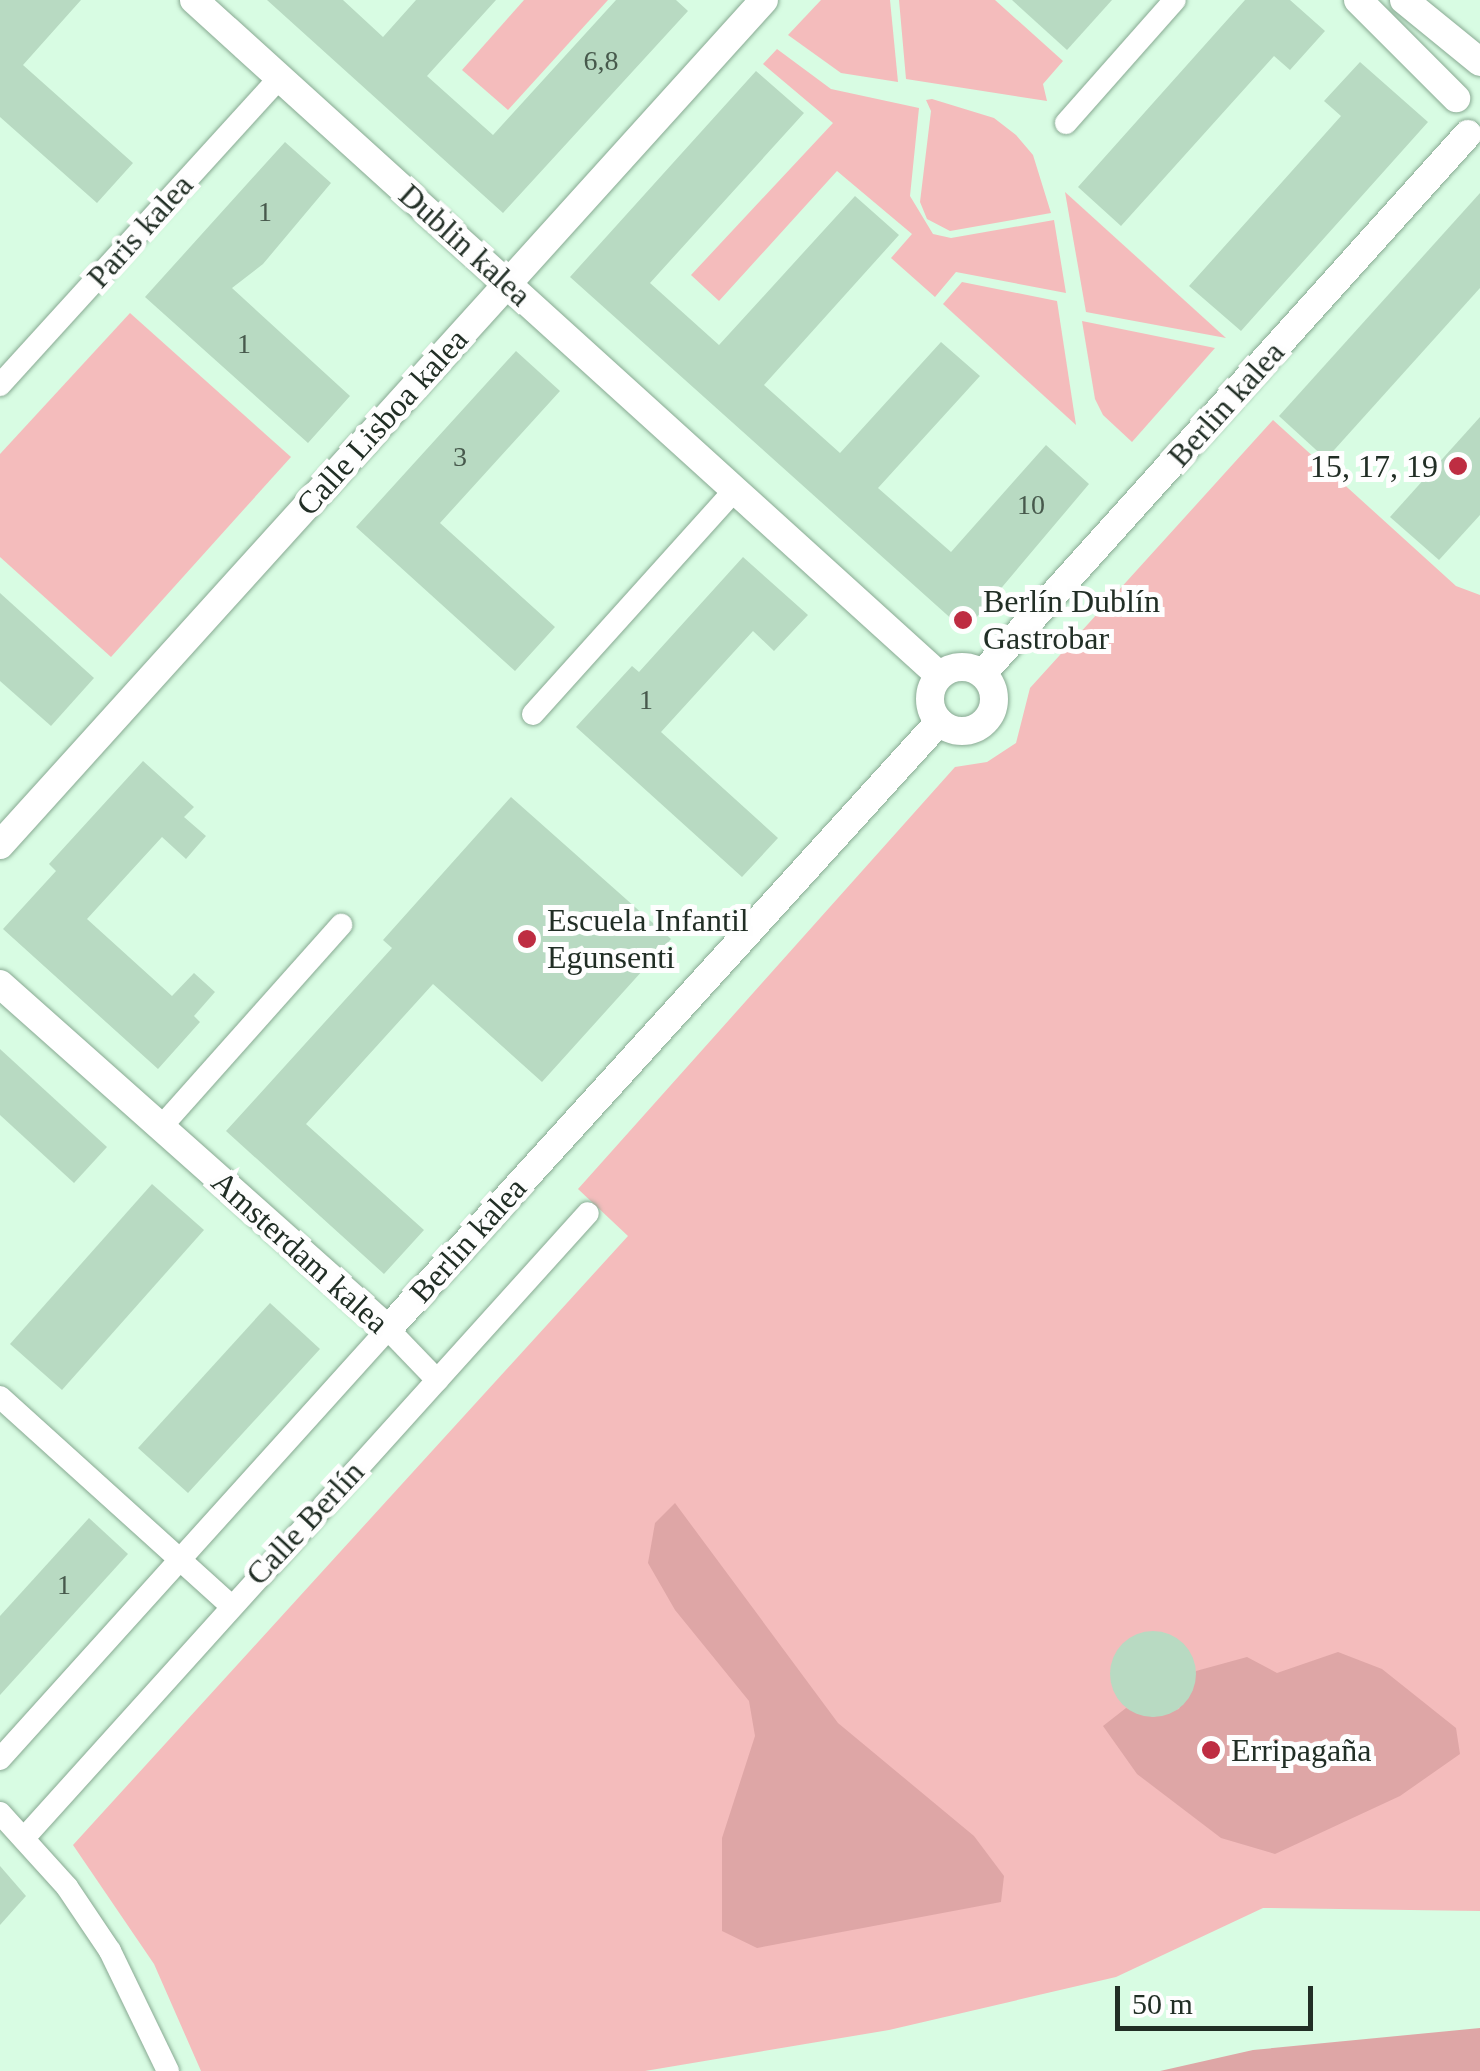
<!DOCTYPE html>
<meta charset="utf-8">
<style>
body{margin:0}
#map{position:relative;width:1480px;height:2071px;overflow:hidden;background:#d8fce3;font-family:Georgia,serif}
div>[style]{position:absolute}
.green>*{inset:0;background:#f4bcbc}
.forest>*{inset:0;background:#dea6a6}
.building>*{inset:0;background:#b8dac2}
.round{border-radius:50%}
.roads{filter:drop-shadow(0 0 2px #88a992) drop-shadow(0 0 2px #88a992)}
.minor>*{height:22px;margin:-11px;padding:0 11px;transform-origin:11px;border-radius:11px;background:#fff}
.tertiary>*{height:28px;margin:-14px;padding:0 14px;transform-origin:14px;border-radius:14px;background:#fff}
.tertiary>.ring{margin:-14px;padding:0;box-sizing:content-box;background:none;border:28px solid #fff;border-radius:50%}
.dots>*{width:28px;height:28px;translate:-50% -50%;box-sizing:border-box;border:5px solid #fefefe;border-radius:50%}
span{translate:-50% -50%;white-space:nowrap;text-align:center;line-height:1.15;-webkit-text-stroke:10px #fefefe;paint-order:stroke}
.number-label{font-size:28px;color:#47594c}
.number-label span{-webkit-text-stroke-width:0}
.street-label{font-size:32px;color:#212e25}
.poi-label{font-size:32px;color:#212e25}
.right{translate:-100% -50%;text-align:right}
.left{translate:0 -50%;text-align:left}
.scale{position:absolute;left:1115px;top:1986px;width:198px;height:45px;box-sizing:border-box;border:5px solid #212e25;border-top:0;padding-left:12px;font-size:30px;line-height:35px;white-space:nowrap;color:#212e25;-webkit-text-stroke:8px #fefefe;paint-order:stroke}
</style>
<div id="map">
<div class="green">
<div style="clip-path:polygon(524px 0,608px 0,508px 110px,462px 70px)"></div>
<div style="clip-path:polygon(821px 0,890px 0,898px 82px,841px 73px,788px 35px)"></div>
<div style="clip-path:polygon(899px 0,995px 0,1063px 61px,1043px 84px,1047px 101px,906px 79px)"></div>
<div style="clip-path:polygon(777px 49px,831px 89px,919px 108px,910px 196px,933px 234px,951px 238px,1054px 220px,1066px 293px,956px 272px,935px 297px,891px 258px,912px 234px,837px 171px,719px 301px,691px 275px,833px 123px,763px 64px)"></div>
<div style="clip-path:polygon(932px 99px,994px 118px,1016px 135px,1033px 155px,1051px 213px,950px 231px,927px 219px,920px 202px,931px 111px,926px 100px)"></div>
<div style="clip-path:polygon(1065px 192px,1226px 338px,1086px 312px)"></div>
<div style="clip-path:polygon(962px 282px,1057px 301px,1076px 425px,943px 304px)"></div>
<div style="clip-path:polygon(130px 313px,291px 457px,111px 657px,0 557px,0 454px)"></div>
<div style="clip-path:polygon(1082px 321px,1215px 348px,1132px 442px,1103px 415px,1095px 399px)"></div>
<div style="clip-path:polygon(1273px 420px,1456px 586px,1480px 595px,1480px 1911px,1263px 1908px,1116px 1977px,889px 2030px,645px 2071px,201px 2071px,154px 1964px,73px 1845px,628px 1236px,578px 1189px,955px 767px,987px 762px,1016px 743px,1030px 688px)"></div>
</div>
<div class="forest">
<div style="clip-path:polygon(675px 1503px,838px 1723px,974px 1836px,1004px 1876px,1001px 1902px,757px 1948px,722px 1931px,722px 1838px,755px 1736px,749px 1701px,675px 1610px,648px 1563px,655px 1523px)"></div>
<div style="clip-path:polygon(1338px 1652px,1382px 1669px,1456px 1728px,1460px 1754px,1400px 1796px,1275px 1854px,1221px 1838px,1137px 1774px,1103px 1726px,1126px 1708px,1153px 1717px,1179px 1709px,1196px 1671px,1247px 1657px,1277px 1673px)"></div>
<div style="clip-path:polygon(1480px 2028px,1480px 2071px,1160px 2071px,1253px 2050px)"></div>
</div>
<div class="building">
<div style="clip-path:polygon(0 0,81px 0,23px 65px,133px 163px,97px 203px,0 117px)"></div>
<div style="clip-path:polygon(267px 0,343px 0,383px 37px,416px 0,496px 0,427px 76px,493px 135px,616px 0,676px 0,688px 11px,503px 213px)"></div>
<div style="clip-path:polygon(1012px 0,1112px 0,1067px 50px)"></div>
<div style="clip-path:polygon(1245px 0,1290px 0,1325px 31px,1290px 70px,1274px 56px,1121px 226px,1078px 187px)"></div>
<div style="clip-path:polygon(1360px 62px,1428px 122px,1241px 331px,1189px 286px,1341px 116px,1324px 101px)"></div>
<div style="clip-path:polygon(756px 71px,804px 113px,650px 283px,719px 345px,855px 196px,899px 235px,764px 385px,840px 453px,941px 342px,980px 376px,878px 488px,951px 552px,1046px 445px,1089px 484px,965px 631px,570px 277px)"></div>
<div style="clip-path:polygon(285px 142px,331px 183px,263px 264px,232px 288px,350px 396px,308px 443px,145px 297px)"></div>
<div style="clip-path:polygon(1480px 193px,1480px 288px,1326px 459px,1279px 416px)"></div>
<div style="clip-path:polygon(516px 351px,560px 391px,440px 523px,555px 627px,515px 671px,356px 527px)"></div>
<div style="clip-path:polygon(1480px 417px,1480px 515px,1439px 560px,1390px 517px)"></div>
<div style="clip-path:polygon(743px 557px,808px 615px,774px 651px,753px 631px,661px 732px,778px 838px,742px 877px,576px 727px,632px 666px,639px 672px)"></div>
<div style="clip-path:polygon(0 593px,94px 678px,51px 726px,0 681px)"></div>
<div style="clip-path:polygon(143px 761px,194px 807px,184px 817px,206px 836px,186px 859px,162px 837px,87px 919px,172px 996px,194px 973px,215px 992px,194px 1016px,200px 1022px,158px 1069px,3px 929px,56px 871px,49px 864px)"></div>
<div style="clip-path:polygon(511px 797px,671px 939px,542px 1082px,433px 984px,306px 1124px,424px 1230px,384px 1274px,226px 1131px,392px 948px,383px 940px)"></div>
<div style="clip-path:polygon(0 1049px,107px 1147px,74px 1183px,0 1115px)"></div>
<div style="clip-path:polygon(152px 1184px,204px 1230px,62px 1390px,10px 1344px)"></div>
<div style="clip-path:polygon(270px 1303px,320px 1349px,188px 1493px,138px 1448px)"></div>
<div style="clip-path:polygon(89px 1518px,128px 1554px,0 1695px,0 1616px)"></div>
<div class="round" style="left:1110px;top:1631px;width:86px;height:86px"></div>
<div style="clip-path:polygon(0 1866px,26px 1896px,0 1925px)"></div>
</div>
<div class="roads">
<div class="minor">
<div style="left:1066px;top:123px;width:164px;rotate:-48.5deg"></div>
<div style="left:0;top:385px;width:416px;rotate:-47.7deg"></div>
<div style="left:533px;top:714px;width:302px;rotate:-48deg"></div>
<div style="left:161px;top:1127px;width:271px;rotate:-48.3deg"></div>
<div style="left:0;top:1397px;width:310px;rotate:42.1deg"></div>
<div style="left:0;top:1759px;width:579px;rotate:-47.94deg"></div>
<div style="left:388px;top:1329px;width:71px;rotate:46.1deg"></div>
<div style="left:0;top:1813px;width:100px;rotate:47.8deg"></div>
<div style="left:67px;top:1887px;width:77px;rotate:56.1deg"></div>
<div style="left:110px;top:1951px;width:133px;rotate:64.2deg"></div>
<div style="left:25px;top:1837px;width:840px;rotate:-47.94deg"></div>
</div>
<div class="tertiary">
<div style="left:194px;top:0;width:1005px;rotate:42.18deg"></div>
<div style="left:1358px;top:0;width:139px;rotate:45deg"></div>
<div style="left:1404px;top:0;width:98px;rotate:39.2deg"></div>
<div class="ring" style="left:930px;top:667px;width:36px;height:36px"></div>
<div style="left:983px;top:673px;width:725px;rotate:-48.02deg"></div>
<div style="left:0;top:845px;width:1139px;rotate:-47.88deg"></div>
<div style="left:0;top:984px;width:519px;rotate:41.64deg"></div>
<div style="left:388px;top:1329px;width:820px;rotate:-47.77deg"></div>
</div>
</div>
<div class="dots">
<div style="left:1458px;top:466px;background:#be2d42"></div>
<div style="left:963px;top:620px;background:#be2d42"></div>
<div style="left:527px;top:939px;background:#be2d42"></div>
<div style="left:1211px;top:1750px;background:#be2d42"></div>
</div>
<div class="number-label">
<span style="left:601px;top:61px">6,8</span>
<span style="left:265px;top:212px">1</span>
<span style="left:244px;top:344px">1</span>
<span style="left:460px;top:457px">3</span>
<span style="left:1031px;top:505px">10</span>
<span style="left:646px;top:700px">1</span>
<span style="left:64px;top:1585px">1</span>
</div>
<div class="street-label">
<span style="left:140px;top:231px;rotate:-48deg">Paris kalea</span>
<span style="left:465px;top:245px;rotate:42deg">Dublin kalea</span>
<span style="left:1226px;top:404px;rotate:-48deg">Berlin kalea</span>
<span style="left:382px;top:422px;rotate:-48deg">Calle Lisboa kalea</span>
<span style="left:468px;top:1240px;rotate:-48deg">Berlin kalea</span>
<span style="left:300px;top:1252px;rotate:42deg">Amsterdam kalea</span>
<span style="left:305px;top:1523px;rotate:-47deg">Calle Berlín</span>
</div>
<div class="poi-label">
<span class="right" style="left:1438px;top:466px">15, 17, 19</span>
<span class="left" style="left:983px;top:620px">Berlín Dublín<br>Gastrobar</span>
<span class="left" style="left:547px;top:939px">Escuela Infantil<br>Egunsenti</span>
<span class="left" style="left:1231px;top:1750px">Erripagaña</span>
</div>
<div class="scale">50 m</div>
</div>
